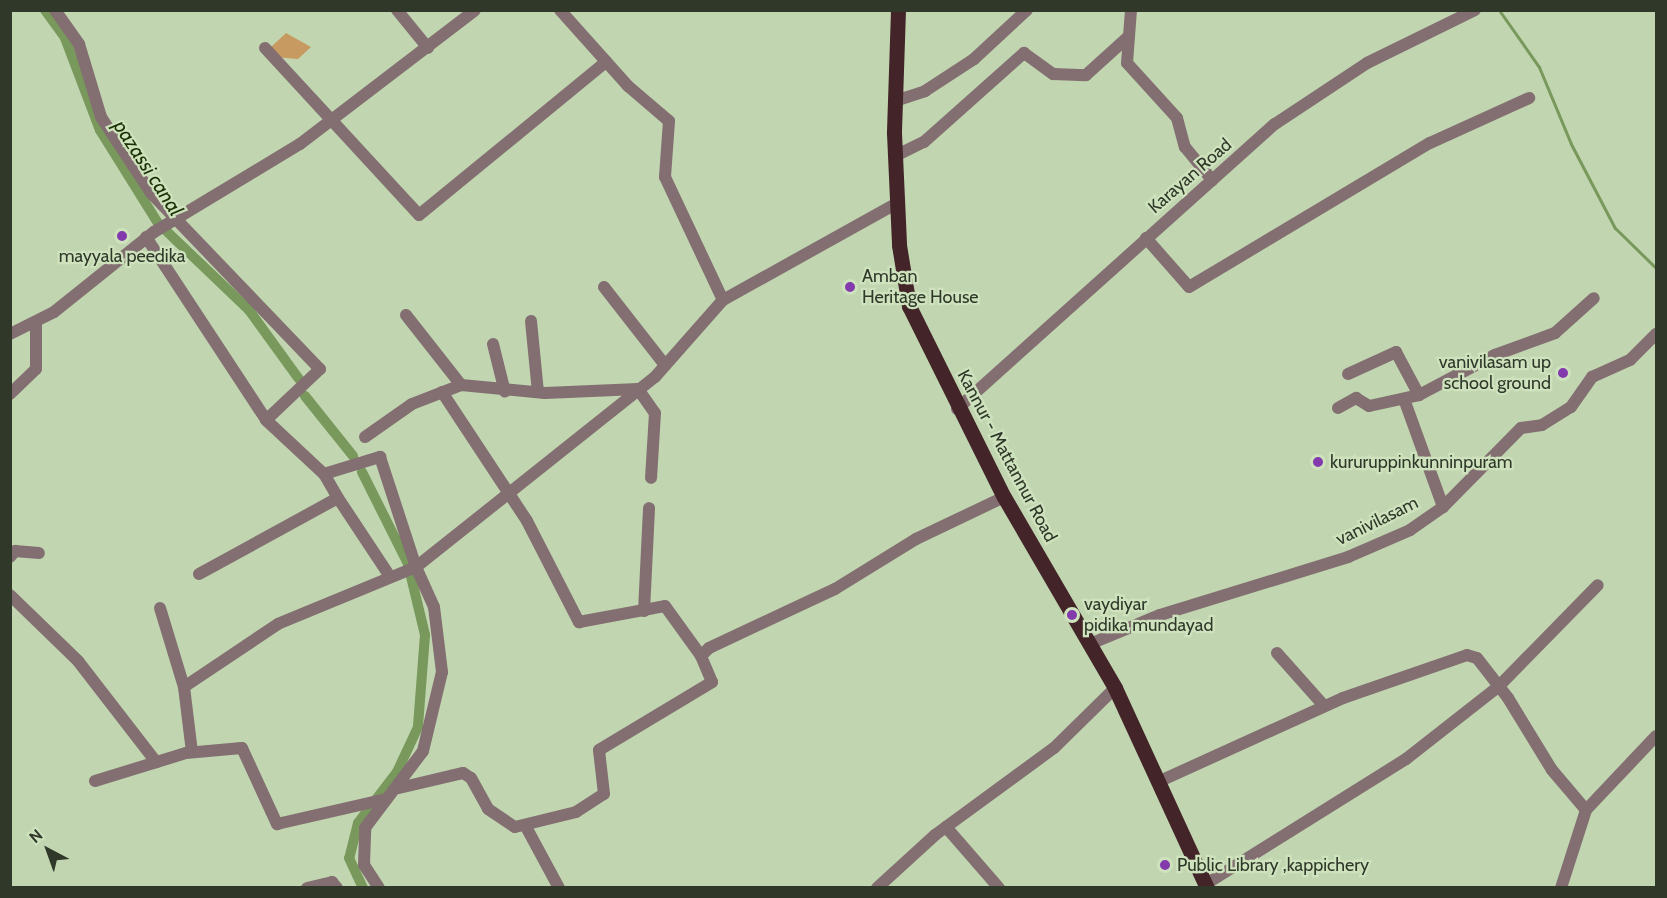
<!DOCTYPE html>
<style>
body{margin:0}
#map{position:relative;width:1667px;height:898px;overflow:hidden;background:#c1d6b0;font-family:Cabin,sans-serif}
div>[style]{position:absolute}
.green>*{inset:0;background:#c79a61}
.stream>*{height:3px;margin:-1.5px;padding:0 1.5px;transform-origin:1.5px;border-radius:1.5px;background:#78985c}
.canal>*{height:10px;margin:-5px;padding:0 5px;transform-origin:5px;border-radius:5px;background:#78985c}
.minor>*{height:12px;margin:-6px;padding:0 6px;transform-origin:6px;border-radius:6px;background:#836f71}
.major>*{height:15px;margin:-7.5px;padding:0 7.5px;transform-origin:7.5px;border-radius:7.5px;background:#432529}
.dots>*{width:16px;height:16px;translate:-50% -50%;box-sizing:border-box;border:3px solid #cee3bd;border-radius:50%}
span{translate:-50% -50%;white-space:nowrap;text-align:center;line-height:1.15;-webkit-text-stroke:4.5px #cee3bd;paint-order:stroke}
.street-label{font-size:18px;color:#30382a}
.poi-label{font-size:18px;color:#30382a}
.left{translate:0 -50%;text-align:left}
.right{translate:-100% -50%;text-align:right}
.water-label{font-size:20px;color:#1b3003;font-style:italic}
.frame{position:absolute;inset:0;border:12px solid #30382a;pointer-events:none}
.north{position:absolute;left:18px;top:820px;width:60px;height:60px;-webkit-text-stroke:4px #cee3bd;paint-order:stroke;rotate:319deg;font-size:16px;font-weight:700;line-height:24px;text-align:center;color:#30382a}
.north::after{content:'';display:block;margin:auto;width:21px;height:27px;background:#30382a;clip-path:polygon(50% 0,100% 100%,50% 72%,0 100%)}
</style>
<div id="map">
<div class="green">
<div style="clip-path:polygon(286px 33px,311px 47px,298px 59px,274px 57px,270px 48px)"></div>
</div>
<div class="stream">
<div style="left:1499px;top:10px;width:70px;rotate:54.9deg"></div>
<div style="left:1539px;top:67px;width:83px;rotate:67.4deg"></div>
<div style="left:1571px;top:144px;width:95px;rotate:62.4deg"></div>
<div style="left:1615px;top:228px;width:57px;rotate:44.3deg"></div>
</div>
<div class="canal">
<div style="left:45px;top:10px;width:34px;rotate:54deg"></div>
<div style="left:65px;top:38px;width:98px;rotate:69.2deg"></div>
<div style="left:100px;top:130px;width:110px;rotate:58.1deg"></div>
<div style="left:158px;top:223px;width:126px;rotate:43.7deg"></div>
<div style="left:249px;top:310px;width:85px;rotate:54.1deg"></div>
<div style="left:305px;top:396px;width:77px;rotate:51.3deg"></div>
<div style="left:362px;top:472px;width:103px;rotate:63.4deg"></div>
<div style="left:408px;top:564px;width:73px;rotate:76.5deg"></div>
<div style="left:425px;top:635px;width:92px;rotate:94.4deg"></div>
<div style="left:418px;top:727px;width:50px;rotate:115deg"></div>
<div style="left:397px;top:772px;width:64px;rotate:127.4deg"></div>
<div style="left:358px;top:823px;width:36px;rotate:104deg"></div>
<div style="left:349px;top:858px;width:33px;rotate:65deg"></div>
</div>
<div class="minor">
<div style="left:55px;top:10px;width:42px;rotate:54.8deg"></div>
<div style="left:79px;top:44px;width:76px;rotate:73.2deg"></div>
<div style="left:101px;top:117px;width:91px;rotate:56.7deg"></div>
<div style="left:151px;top:193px;width:244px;rotate:46.2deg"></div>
<div style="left:320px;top:369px;width:74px;rotate:136.6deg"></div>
<div style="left:266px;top:420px;width:79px;rotate:43deg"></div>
<div style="left:324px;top:474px;width:59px;rotate:-16.9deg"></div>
<div style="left:380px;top:457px;width:116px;rotate:71.9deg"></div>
<div style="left:416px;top:567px;width:149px;rotate:157.6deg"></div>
<div style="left:278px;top:624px;width:113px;rotate:146.2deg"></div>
<div style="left:397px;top:10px;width:49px;rotate:50.8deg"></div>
<div style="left:560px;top:10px;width:102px;rotate:48.2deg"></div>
<div style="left:628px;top:86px;width:54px;rotate:40.5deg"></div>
<div style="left:669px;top:121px;width:56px;rotate:94.1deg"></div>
<div style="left:665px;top:177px;width:136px;rotate:64.8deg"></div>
<div style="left:1131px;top:10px;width:53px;rotate:94.3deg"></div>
<div style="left:1127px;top:63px;width:74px;rotate:47.7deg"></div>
<div style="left:1177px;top:118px;width:30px;rotate:75deg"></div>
<div style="left:1185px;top:147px;width:43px;rotate:50.7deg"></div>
<div style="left:265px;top:48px;width:227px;rotate:47.3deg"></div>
<div style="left:419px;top:215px;width:242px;rotate:-39.3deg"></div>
<div style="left:895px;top:101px;width:32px;rotate:-18deg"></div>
<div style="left:925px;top:91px;width:59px;rotate:-33.1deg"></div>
<div style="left:974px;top:59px;width:72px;rotate:-42.8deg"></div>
<div style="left:895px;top:156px;width:32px;rotate:-26deg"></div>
<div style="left:924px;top:142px;width:134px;rotate:-41.7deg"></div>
<div style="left:1024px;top:53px;width:36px;rotate:36deg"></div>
<div style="left:1053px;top:74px;width:33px;rotate:2deg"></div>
<div style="left:1086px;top:75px;width:57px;rotate:-42.1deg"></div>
<div style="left:146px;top:237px;width:219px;rotate:56.7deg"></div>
<div style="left:1146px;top:238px;width:65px;rotate:48.7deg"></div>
<div style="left:1189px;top:287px;width:281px;rotate:-30.9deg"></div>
<div style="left:1430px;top:143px;width:109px;rotate:-24.4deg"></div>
<div style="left:604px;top:287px;width:99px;rotate:52deg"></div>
<div style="left:406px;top:315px;width:89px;rotate:51.8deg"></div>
<div style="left:531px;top:321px;width:71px;rotate:84.4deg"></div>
<div style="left:10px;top:334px;width:49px;rotate:-26.6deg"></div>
<div style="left:54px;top:312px;width:128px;rotate:-38.7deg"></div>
<div style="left:154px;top:232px;width:170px;rotate:-31.1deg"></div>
<div style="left:300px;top:144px;width:220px;rotate:-37.4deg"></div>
<div style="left:493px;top:344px;width:49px;rotate:76deg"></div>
<div style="left:1348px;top:374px;width:53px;rotate:-24.6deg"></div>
<div style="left:1396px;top:352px;width:49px;rotate:61.9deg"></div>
<div style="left:442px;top:392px;width:154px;rotate:56.6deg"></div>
<div style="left:527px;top:521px;width:114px;rotate:62.8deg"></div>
<div style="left:579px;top:622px;width:87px;rotate:-10.5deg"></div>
<div style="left:665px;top:606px;width:62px;rotate:54.2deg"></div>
<div style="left:10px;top:394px;width:36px;rotate:-44deg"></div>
<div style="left:36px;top:369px;width:46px;rotate:-90deg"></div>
<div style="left:1404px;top:399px;width:115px;rotate:70.1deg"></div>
<div style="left:1338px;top:408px;width:21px;rotate:-29deg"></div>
<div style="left:1356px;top:398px;width:15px;rotate:32deg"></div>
<div style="left:1369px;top:406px;width:51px;rotate:-12.4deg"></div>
<div style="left:1419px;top:395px;width:86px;rotate:-27.8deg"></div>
<div style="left:1495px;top:355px;width:64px;rotate:-20.1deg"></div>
<div style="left:1555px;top:333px;width:52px;rotate:-41.9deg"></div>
<div style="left:957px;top:409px;width:427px;rotate:-41.9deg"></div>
<div style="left:1275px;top:124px;width:110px;rotate:-33.5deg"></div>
<div style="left:1367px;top:63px;width:120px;rotate:-26.1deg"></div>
<div style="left:365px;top:437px;width:57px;rotate:-35.1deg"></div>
<div style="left:412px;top:404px;width:53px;rotate:-21.2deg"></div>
<div style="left:461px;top:385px;width:84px;rotate:5.4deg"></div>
<div style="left:545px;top:393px;width:93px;rotate:-2.5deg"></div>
<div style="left:638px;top:389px;width:29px;rotate:55deg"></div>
<div style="left:655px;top:413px;width:65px;rotate:93.5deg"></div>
<div style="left:338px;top:498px;width:92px;rotate:56.5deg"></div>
<div style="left:10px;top:557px;width:8px;rotate:-50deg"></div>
<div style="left:15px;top:551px;width:24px;rotate:5deg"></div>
<div style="left:199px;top:574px;width:158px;rotate:-28.7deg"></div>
<div style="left:338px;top:498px;width:28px;rotate:-120deg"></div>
<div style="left:10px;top:595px;width:95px;rotate:44.1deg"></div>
<div style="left:78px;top:661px;width:128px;rotate:52.3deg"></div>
<div style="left:160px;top:608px;width:83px;rotate:73.1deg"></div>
<div style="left:184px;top:687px;width:65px;rotate:83deg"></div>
<div style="left:644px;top:611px;width:103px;rotate:-87.2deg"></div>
<div style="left:1090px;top:644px;width:76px;rotate:-22.5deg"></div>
<div style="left:1160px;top:615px;width:197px;rotate:-17.1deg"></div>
<div style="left:1348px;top:557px;width:68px;rotate:-23.5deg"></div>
<div style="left:1410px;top:530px;width:40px;rotate:-34.9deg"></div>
<div style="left:1443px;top:507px;width:111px;rotate:-45.4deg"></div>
<div style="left:1521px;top:428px;width:21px;rotate:-8deg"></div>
<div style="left:1542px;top:425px;width:34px;rotate:-32deg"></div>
<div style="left:1571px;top:407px;width:37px;rotate:-55deg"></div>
<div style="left:1592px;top:377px;width:42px;rotate:-24.1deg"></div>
<div style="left:1630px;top:360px;width:37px;rotate:-45deg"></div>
<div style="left:1277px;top:653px;width:71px;rotate:48.4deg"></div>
<div style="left:95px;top:781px;width:95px;rotate:-17.1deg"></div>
<div style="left:186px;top:753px;width:56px;rotate:-5.1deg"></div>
<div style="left:242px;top:748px;width:84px;rotate:65.3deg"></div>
<div style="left:277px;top:824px;width:112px;rotate:-12.9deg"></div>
<div style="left:1160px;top:781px;width:201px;rotate:-24.4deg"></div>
<div style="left:1343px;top:698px;width:131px;rotate:-19.1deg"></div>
<div style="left:1467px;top:655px;width:10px;rotate:17deg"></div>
<div style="left:1477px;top:658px;width:51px;rotate:52.2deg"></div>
<div style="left:1508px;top:698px;width:84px;rotate:58.6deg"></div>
<div style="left:1552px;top:770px;width:52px;rotate:49.6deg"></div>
<div style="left:1586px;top:810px;width:102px;rotate:-46.6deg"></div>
<div style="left:399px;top:788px;width:66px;rotate:-13.2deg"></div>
<div style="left:463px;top:773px;width:9px;rotate:32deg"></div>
<div style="left:471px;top:778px;width:35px;rotate:61deg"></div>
<div style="left:488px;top:809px;width:32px;rotate:34deg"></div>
<div style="left:515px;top:827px;width:63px;rotate:-13.8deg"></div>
<div style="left:576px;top:812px;width:33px;rotate:-33deg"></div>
<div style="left:604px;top:794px;width:44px;rotate:-96.5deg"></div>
<div style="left:599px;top:750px;width:132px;rotate:-31deg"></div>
<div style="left:712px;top:682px;width:28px;rotate:-113deg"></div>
<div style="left:701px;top:656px;width:11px;rotate:-45deg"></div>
<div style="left:709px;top:648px;width:139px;rotate:-25.1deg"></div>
<div style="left:835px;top:589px;width:95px;rotate:-31.7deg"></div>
<div style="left:916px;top:539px;width:98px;rotate:-25.5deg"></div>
<div style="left:525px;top:825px;width:72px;rotate:61.6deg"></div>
<div style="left:946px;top:827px;width:81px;rotate:49deg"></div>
<div style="left:1206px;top:884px;width:236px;rotate:-32deg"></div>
<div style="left:1406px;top:759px;width:118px;rotate:-38.1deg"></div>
<div style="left:1499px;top:686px;width:141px;rotate:-45.6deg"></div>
<div style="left:307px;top:888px;width:26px;rotate:-13deg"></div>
<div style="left:332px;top:882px;width:8px;rotate:50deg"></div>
<div style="left:379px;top:888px;width:27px;rotate:-123deg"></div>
<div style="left:364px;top:865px;width:37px;rotate:-88deg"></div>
<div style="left:365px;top:828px;width:96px;rotate:-53deg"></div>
<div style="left:423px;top:751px;width:81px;rotate:-76.5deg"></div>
<div style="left:442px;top:672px;width:65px;rotate:-97deg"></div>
<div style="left:434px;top:607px;width:44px;rotate:-114.2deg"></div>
<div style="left:416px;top:567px;width:305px;rotate:-38.5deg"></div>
<div style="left:655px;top:377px;width:103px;rotate:-48.6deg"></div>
<div style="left:723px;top:300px;width:199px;rotate:-29.1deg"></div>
<div style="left:877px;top:888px;width:79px;rotate:-42.4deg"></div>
<div style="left:935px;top:835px;width:147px;rotate:-36.2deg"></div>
<div style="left:1054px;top:748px;width:86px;rotate:-44.5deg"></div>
<div style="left:1561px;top:888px;width:82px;rotate:-72.2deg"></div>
</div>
<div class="major">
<div style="left:898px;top:10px;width:123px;rotate:91.9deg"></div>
<div style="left:894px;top:133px;width:112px;rotate:87.4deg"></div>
<div style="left:899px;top:245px;width:62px;rotate:80.7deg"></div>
<div style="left:909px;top:306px;width:213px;rotate:63.6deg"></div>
<div style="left:1004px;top:497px;width:221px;rotate:59.8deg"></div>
<div style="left:1115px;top:688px;width:220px;rotate:65.3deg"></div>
</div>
<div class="dots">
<div style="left:122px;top:236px;background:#833aac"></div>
<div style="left:850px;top:287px;background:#833aac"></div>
<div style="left:1563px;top:373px;background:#833aac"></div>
<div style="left:1318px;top:462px;background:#833aac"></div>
<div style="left:1072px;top:615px;background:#833aac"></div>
<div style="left:1165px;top:865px;background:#833aac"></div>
</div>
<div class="street-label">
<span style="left:1190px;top:176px;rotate:-41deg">Karayan Road</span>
<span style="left:1007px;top:456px;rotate:62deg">Kannur - Mattannur Road</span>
<span style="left:1377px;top:521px;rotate:-26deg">vanivilasam</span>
</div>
<div class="poi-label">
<span style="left:122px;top:256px">mayyala peedika</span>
<span class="left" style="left:862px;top:287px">Amban<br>Heritage House</span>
<span class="right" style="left:1551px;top:373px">vanivilasam up<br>school ground</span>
<span class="left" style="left:1330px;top:462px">kururuppinkunninpuram</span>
<span class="left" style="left:1084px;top:615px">vaydiyar<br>pidika mundayad</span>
<span class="left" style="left:1177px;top:865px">Public Library ,kappichery</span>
</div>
<div class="water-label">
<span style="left:148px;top:168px;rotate:57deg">pazassi canal</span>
</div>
<div class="frame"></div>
<div class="north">N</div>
</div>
